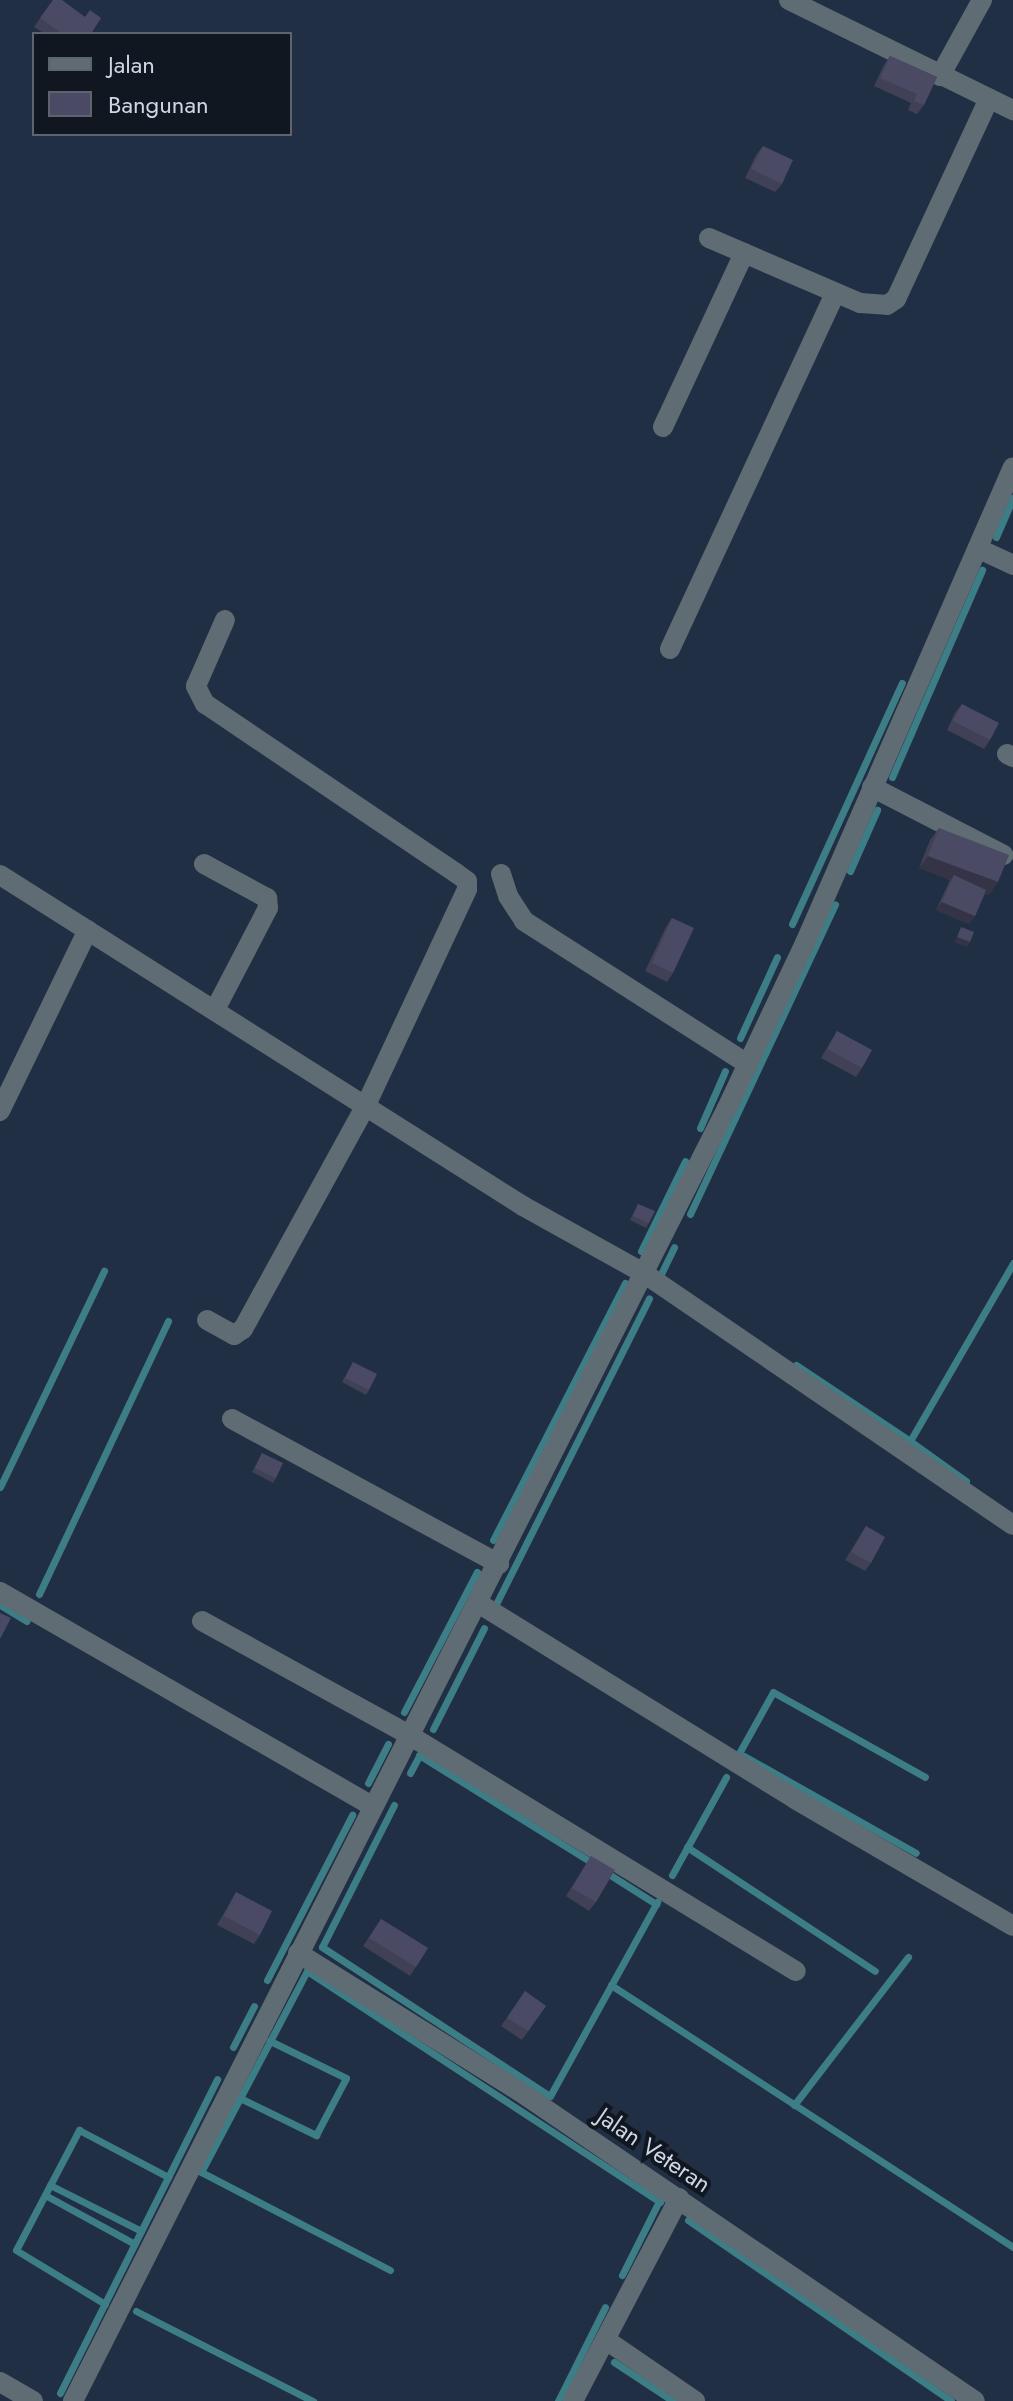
<!DOCTYPE html>
<style>
body{margin:0}
#map{position:relative;width:1013px;height:2401px;overflow:hidden;background:#212f44;font-family:Jost,sans-serif}
div>[style]{position:absolute}
.stream>*{height:7px;margin:-3.5px;padding:0 3.5px;transform-origin:3.5px;border-radius:3.5px;background:#3d7e86}
.minor>*{height:20px;margin:-10px;padding:0 10px;transform-origin:10px;border-radius:10px;background:#5f6c73}
.wall>*{inset:0;background:#404056}
.shaded-wall>*{inset:0;background:#343446}
.building>*{inset:0;background:#4a4a64}
span{translate:-50% -50%;white-space:nowrap;text-align:center;line-height:1.15;-webkit-text-stroke:8px #111721;paint-order:stroke}
.street-label{font-size:24px;color:#ced7e5}
.legend{position:absolute;left:32px;top:32px;width:260px;height:104px;box-sizing:border-box;background:#111721;border:2px solid #5d646f;margin:0;padding:10px 14px;list-style:none;font-size:24px;color:#ced7e5}
.legend li{display:flex;align-items:center;gap:16px;height:40px}
.legend b{width:40px;border:2px solid #5d646f}
</style>
<div id="map">
<div class="stream">
<div style="left:996px;top:537px;width:43px;rotate:-66.4deg"></div>
<div style="left:892px;top:777px;width:226px;rotate:-66.5deg"></div>
<div style="left:850px;top:871px;width:67px;rotate:-66.1deg"></div>
<div style="left:792px;top:924px;width:265px;rotate:-65.5deg"></div>
<div style="left:740px;top:1038px;width:89px;rotate:-65.4deg"></div>
<div style="left:700px;top:1128px;width:62px;rotate:-66.3deg"></div>
<div style="left:690px;top:1214px;width:342px;rotate:-64.9deg"></div>
<div style="left:641px;top:1251px;width:100px;rotate:-63.9deg"></div>
<div style="left:660px;top:1276px;width:32px;rotate:-64deg"></div>
<div style="left:796px;top:1365px;width:137px;rotate:33.7deg"></div>
<div style="left:966px;top:1481px;width:69px;rotate:-144.5deg"></div>
<div style="left:910px;top:1441px;width:206px;rotate:-59.9deg"></div>
<div style="left:0;top:1487px;width:240px;rotate:-64.3deg"></div>
<div style="left:493px;top:1540px;width:289px;rotate:-62.8deg"></div>
<div style="left:39px;top:1594px;width:302px;rotate:-64.7deg"></div>
<div style="left:0;top:1605px;width:31px;rotate:31deg"></div>
<div style="left:495px;top:1606px;width:344px;rotate:-63.4deg"></div>
<div style="left:404px;top:1712px;width:158px;rotate:-62.5deg"></div>
<div style="left:433px;top:1729px;width:113px;rotate:-63.2deg"></div>
<div style="left:419px;top:1755px;width:206px;rotate:31.9deg"></div>
<div style="left:738px;top:1755px;width:72px;rotate:-60.9deg"></div>
<div style="left:773px;top:1692px;width:174px;rotate:29.2deg"></div>
<div style="left:744px;top:1756px;width:197px;rotate:29.4deg"></div>
<div style="left:410px;top:1773px;width:21px;rotate:-62deg"></div>
<div style="left:368px;top:1783px;width:44px;rotate:-62.9deg"></div>
<div style="left:394px;top:1805px;width:159px;rotate:116.9deg"></div>
<div style="left:322px;top:1947px;width:272px;rotate:33.2deg"></div>
<div style="left:550px;top:2096px;width:222px;rotate:-61.1deg"></div>
<div style="left:687px;top:1847px;width:225px;rotate:33.4deg"></div>
<div style="left:604px;top:1871px;width:62px;rotate:32.4deg"></div>
<div style="left:672px;top:1875px;width:112px;rotate:-61.1deg"></div>
<div style="left:267px;top:1980px;width:186px;rotate:-62.7deg"></div>
<div style="left:611px;top:1985px;width:480px;rotate:33.1deg"></div>
<div style="left:233px;top:2047px;width:46px;rotate:-62.9deg"></div>
<div style="left:240px;top:2098px;width:85px;rotate:26deg"></div>
<div style="left:316px;top:2135px;width:64px;rotate:-62.2deg"></div>
<div style="left:346px;top:2078px;width:85px;rotate:-154deg"></div>
<div style="left:794px;top:2105px;width:187px;rotate:-52.4deg"></div>
<div style="left:50px;top:2185px;width:102px;rotate:26.8deg"></div>
<div style="left:45px;top:2195px;width:102px;rotate:28.6deg"></div>
<div style="left:688px;top:2220px;width:319px;rotate:34.5deg"></div>
<div style="left:390px;top:2270px;width:213px;rotate:-152.6deg"></div>
<div style="left:201px;top:2172px;width:227px;rotate:-62.2deg"></div>
<div style="left:307px;top:1971px;width:422px;rotate:33.2deg"></div>
<div style="left:622px;top:2275px;width:83px;rotate:-63.4deg"></div>
<div style="left:105px;top:2304px;width:104px;rotate:-148.8deg"></div>
<div style="left:16px;top:2250px;width:136px;rotate:-62.3deg"></div>
<div style="left:79px;top:2130px;width:101px;rotate:27.8deg"></div>
<div style="left:136px;top:2311px;width:199px;rotate:27deg"></div>
<div style="left:614px;top:2362px;width:71px;rotate:33.5deg"></div>
<div style="left:60px;top:2393px;width:351px;rotate:-63.4deg"></div>
<div style="left:558px;top:2401px;width:105px;rotate:-63.4deg"></div>
</div>
<div class="minor">
<div style="left:789px;top:0;width:250px;rotate:26.2deg"></div>
<div style="left:940px;top:76px;width:87px;rotate:-61.1deg"></div>
<div style="left:709px;top:238px;width:164px;rotate:23.3deg"></div>
<div style="left:860px;top:303px;width:27px;rotate:4deg"></div>
<div style="left:887px;top:305px;width:11px;rotate:-34deg"></div>
<div style="left:896px;top:299px;width:221px;rotate:-65.1deg"></div>
<div style="left:663px;top:427px;width:192px;rotate:-65deg"></div>
<div style="left:979px;top:549px;width:38px;rotate:25deg"></div>
<div style="left:670px;top:649px;width:392px;rotate:-65.1deg"></div>
<div style="left:1007px;top:754px;width:7px;rotate:27deg"></div>
<div style="left:872px;top:787px;width:148px;rotate:27.3deg"></div>
<div style="left:204px;top:864px;width:72px;rotate:28.4deg"></div>
<div style="left:267px;top:898px;width:10px;rotate:84deg"></div>
<div style="left:268px;top:908px;width:115px;rotate:117.5deg"></div>
<div style="left:501px;top:874px;width:23px;rotate:72deg"></div>
<div style="left:508px;top:896px;width:30px;rotate:57deg"></div>
<div style="left:524px;top:921px;width:266px;rotate:32.6deg"></div>
<div style="left:0;top:875px;width:619px;rotate:32.33deg"></div>
<div style="left:523px;top:1206px;width:140px;rotate:29.1deg"></div>
<div style="left:645px;top:1274px;width:445px;rotate:34.3deg"></div>
<div style="left:0;top:1111px;width:201px;rotate:-64.1deg"></div>
<div style="left:207px;top:1320px;width:31px;rotate:29deg"></div>
<div style="left:234px;top:1335px;width:11px;rotate:-34deg"></div>
<div style="left:243px;top:1329px;width:256px;rotate:-61.2deg"></div>
<div style="left:366px;top:1105px;width:238px;rotate:-64.9deg"></div>
<div style="left:467px;top:889px;width:8px;rotate:-90deg"></div>
<div style="left:467px;top:881px;width:14px;rotate:-144deg"></div>
<div style="left:456px;top:873px;width:303px;rotate:-146deg"></div>
<div style="left:205px;top:704px;width:20px;rotate:-117deg"></div>
<div style="left:196px;top:686px;width:72px;rotate:-66.3deg"></div>
<div style="left:232px;top:1419px;width:304px;rotate:28.5deg"></div>
<div style="left:0;top:1592px;width:429px;rotate:29.9deg"></div>
<div style="left:478px;top:1603px;width:373px;rotate:31.7deg"></div>
<div style="left:795px;top:1799px;width:252px;rotate:30.2deg"></div>
<div style="left:202px;top:1621px;width:236px;rotate:28.8deg"></div>
<div style="left:409px;top:1735px;width:453px;rotate:31.4deg"></div>
<div style="left:298px;top:1953px;width:261px;rotate:32deg"></div>
<div style="left:519px;top:2091px;width:551px;rotate:34.21deg"></div>
<div style="left:606px;top:2340px;width:108px;rotate:34.4deg"></div>
<div style="left:0;top:2382px;width:38px;rotate:30deg"></div>
<div style="left:73px;top:2401px;width:1449px;rotate:-63.17deg"></div>
<div style="left:727px;top:1108px;width:183px;rotate:-64.7deg"></div>
<div style="left:805px;top:943px;width:519px;rotate:-66.4deg"></div>
<div style="left:573px;top:2401px;width:229px;rotate:-62.4deg"></div>
</div>
<div class="wall">
<div style="clip-path:polygon(53px 0,85px 17px,91px 34px,45px 34px,34px 27px)"></div>
<div style="clip-path:polygon(890px 56px,937px 77px,924px 105px,917px 114px,908px 110px,911px 103px,874px 86px,884px 65px)"></div>
<div style="clip-path:polygon(763px 146px,782px 184px,775px 192px,745px 178px,756px 155px)"></div>
<div style="clip-path:polygon(962px 704px,990px 740px,984px 749px,947px 730px,955px 713px)"></div>
<div style="clip-path:polygon(939px 828px,989px 895px,985px 894px,975px 916px,969px 924px,936px 910px,950px 880px,919px 868px,930px 840px)"></div>
<div style="clip-path:polygon(672px 918px,673px 973px,667px 982px,645px 971px,666px 927px)"></div>
<div style="clip-path:polygon(837px 1031px,862px 1068px,856px 1077px,821px 1058px)"></div>
<div style="clip-path:polygon(638px 1204px,649px 1223px,646px 1228px,630px 1220px)"></div>
<div style="clip-path:polygon(353px 1362px,369px 1390px,366px 1395px,342px 1382px)"></div>
<div style="clip-path:polygon(262px 1453px,276px 1478px,273px 1483px,252px 1472px)"></div>
<div style="clip-path:polygon(866px 1526px,871px 1563px,865px 1571px,845px 1560px)"></div>
<div style="clip-path:polygon(591px 1856px,596px 1902px,589px 1911px,566px 1896px)"></div>
<div style="clip-path:polygon(236px 1892px,260px 1935px,254px 1944px,217px 1925px)"></div>
<div style="clip-path:polygon(381px 1919px,428px 1948px,410px 1976px,363px 1946px)"></div>
<div style="clip-path:polygon(525px 1991px,546px 2006px,522px 2040px,501px 2026px)"></div>
</div>
<div class="shaded-wall">
<div style="clip-path:polygon(928px 856px,998px 882px,989px 895px,951px 881px,954px 875px,950px 880px,919px 868px)"></div>
<div style="clip-path:polygon(942px 902px,975px 916px,969px 924px,936px 910px)"></div>
<div style="clip-path:polygon(957px 937px,970px 942px,967px 947px,954px 942px)"></div>
</div>
<div class="building">
<div style="clip-path:polygon(53px 0,62px 0,85px 17px,90px 10px,101px 18px,91px 34px,63px 34px,40px 18px)"></div>
<div style="clip-path:polygon(890px 56px,937px 77px,924px 105px,914px 101px,917px 94px,880px 78px)"></div>
<div style="clip-path:polygon(763px 146px,793px 160px,782px 184px,751px 169px)"></div>
<div style="clip-path:polygon(962px 704px,999px 723px,990px 740px,953px 721px)"></div>
<div style="clip-path:polygon(939px 828px,1009px 855px,998px 882px,928px 856px)"></div>
<div style="clip-path:polygon(954px 875px,986px 890px,975px 916px,942px 902px)"></div>
<div style="clip-path:polygon(672px 918px,694px 928px,673px 973px,652px 963px)"></div>
<div style="clip-path:polygon(961px 927px,974px 932px,970px 942px,957px 937px)"></div>
<div style="clip-path:polygon(837px 1031px,872px 1050px,862px 1068px,827px 1049px)"></div>
<div style="clip-path:polygon(638px 1204px,655px 1211px,649px 1223px,633px 1216px)"></div>
<div style="clip-path:polygon(353px 1362px,377px 1374px,369px 1390px,345px 1378px)"></div>
<div style="clip-path:polygon(262px 1453px,283px 1463px,276px 1478px,255px 1468px)"></div>
<div style="clip-path:polygon(866px 1526px,885px 1537px,871px 1563px,851px 1552px)"></div>
<div style="clip-path:polygon(0 1613px,11px 1618px,0 1639px)"></div>
<div style="clip-path:polygon(591px 1856px,615px 1870px,596px 1902px,572px 1888px)"></div>
<div style="clip-path:polygon(236px 1892px,272px 1911px,260px 1935px,224px 1916px)"></div>
<div style="clip-path:polygon(381px 1919px,428px 1948px,416px 1967px,369px 1938px)"></div>
<div style="clip-path:polygon(525px 1991px,546px 2006px,528px 2031px,507px 2018px)"></div>
</div>
<div class="street-label">
<span style="left:654px;top:2150px;rotate:34deg">Jalan Veteran</span>
</div>
<ul class="legend">
<li><b style="height:10px;background:#5f6c73"></b>Jalan</li>
<li><b style="height:22px;background:#4a4a64"></b>Bangunan</li>
</ul>
</div>
